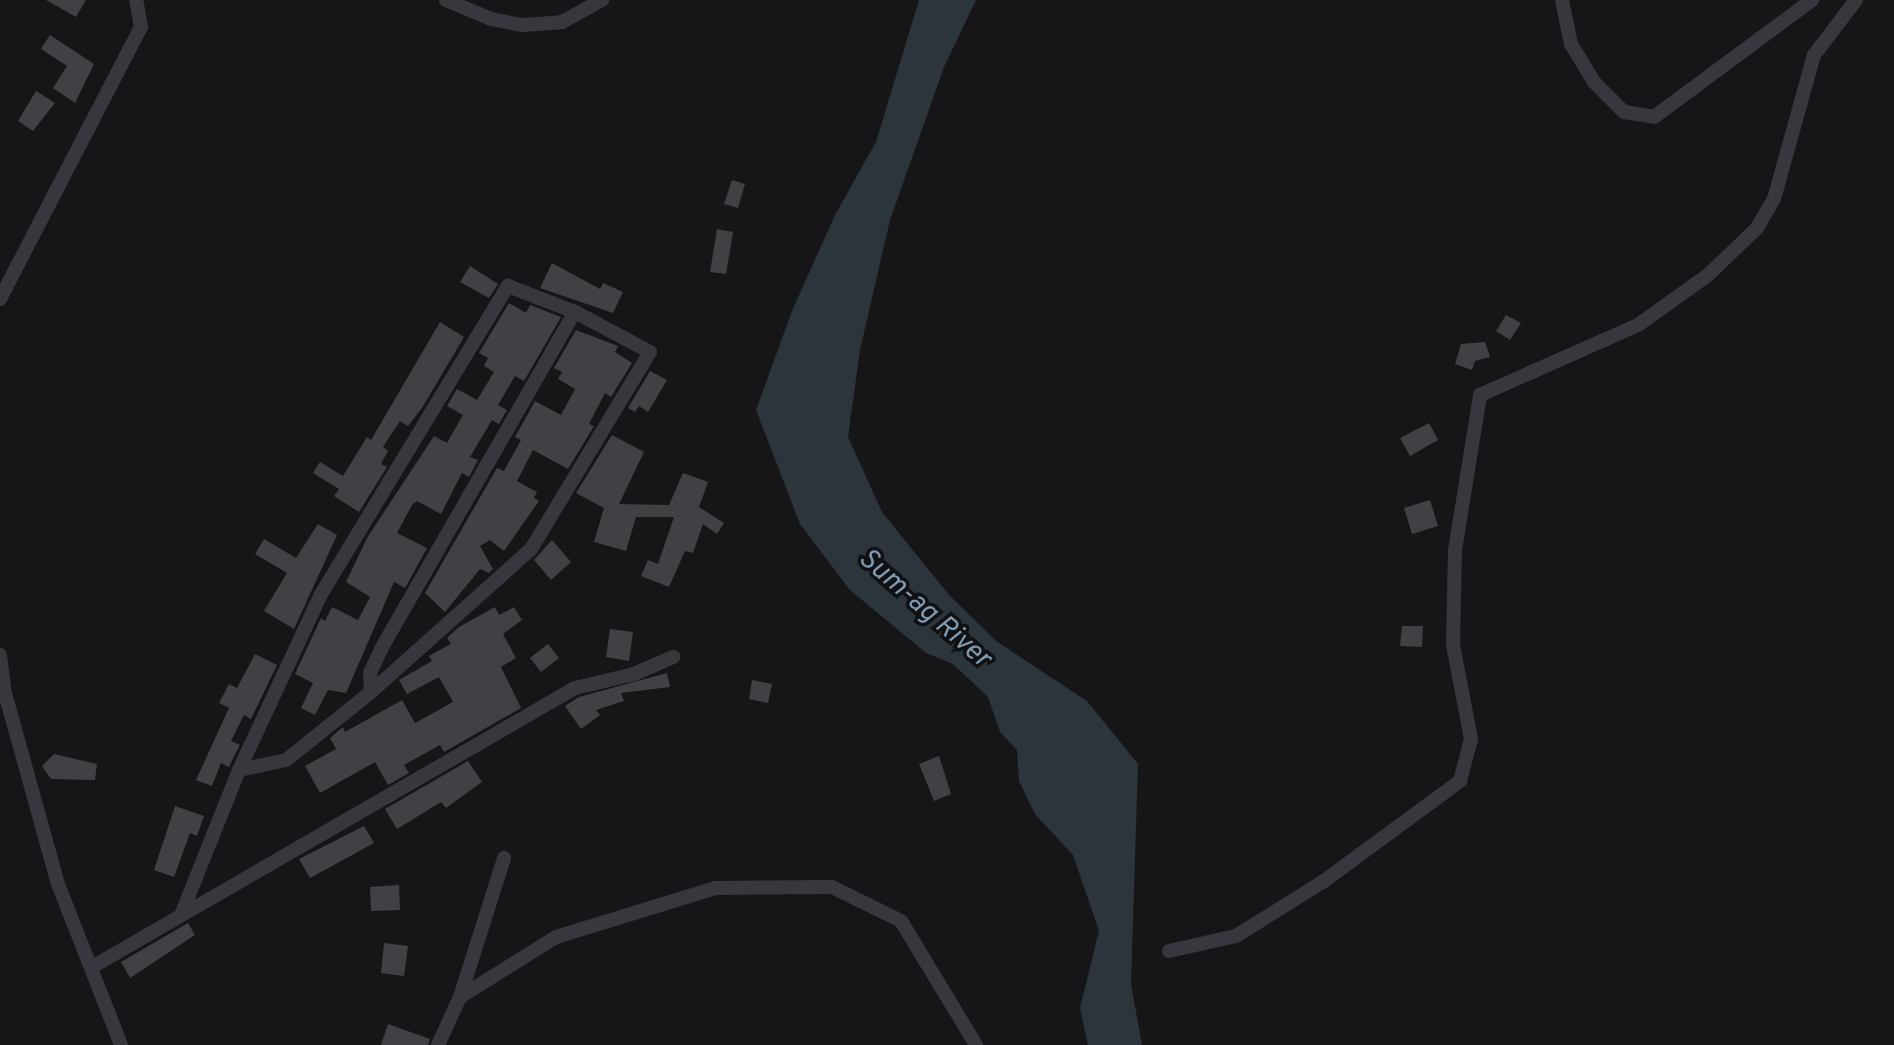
<!DOCTYPE html>
<style>
body{margin:0}
#map{position:relative;width:1894px;height:1045px;overflow:hidden;background:#161618;font-family:Overpass,sans-serif}
div>[style]{position:absolute}
.water>*{inset:0;background:#2c353c}
.building>*{inset:0;background:#404145}
.street>*{height:14px;margin:-7px;padding:0 7px;transform-origin:7px;border-radius:7px;background:#37383d}
span{translate:-50% -50%;white-space:nowrap;text-align:center;line-height:1.15;-webkit-text-stroke:7px #111113;paint-order:stroke}
.water-label{font-size:28px;color:#7f9bb3;font-style:italic}
</style>
<div id="map">
<div class="water">
<div style="clip-path:polygon(919px 0,976px 0,944px 67px,890px 220px,860px 350px,848px 437px,882px 512px,949px 595px,996px 641px,1087px 701px,1138px 764px,1131px 984px,1142px 1045px,1088px 1045px,1080px 1008px,1099px 931px,1073px 855px,1035px 814px,1019px 781px,1017px 750px,1000px 732px,988px 697px,953px 664px,926px 653px,850px 590px,800px 524px,756px 410px,792px 311px,835px 215px,876px 142px)"></div>
</div>
<div class="building">
<div style="clip-path:polygon(46px 0,86px 0,76px 17px)"></div>
<div style="clip-path:polygon(50px 35px,94px 64px,75px 103px,53px 88px,67px 66px,41px 49px)"></div>
<div style="clip-path:polygon(36px 91px,55px 103px,33px 131px,18px 121px)"></div>
<div style="clip-path:polygon(732px 180px,745px 184px,738px 208px,724px 204px)"></div>
<div style="clip-path:polygon(717px 229px,733px 232px,726px 274px,710px 272px)"></div>
<div style="clip-path:polygon(552px 263px,600px 289px,603px 283px,623px 292px,613px 313px,540px 288px)"></div>
<div style="clip-path:polygon(470px 266px,498px 284px,489px 298px,460px 282px)"></div>
<div style="clip-path:polygon(509px 303px,526px 313px,530px 305px,561px 317px,524px 381px,515px 376px,498px 405px,507px 410px,499px 424px,492px 420px,470px 457px,478px 460px,469px 477px,462px 473px,441px 514px,417px 501px,412px 505px,397px 533px,427px 548px,405px 588px,394px 582px,346px 693px,328px 690px,315px 715px,301px 708px,313px 683px,295px 674px,321px 618px,325px 621px,332px 607px,358px 620px,370px 597px,346px 582px,367px 538px,434px 436px,447px 443px,463px 415px,447px 406px,457px 389px,477px 400px,494px 372px,484px 366px,488px 358px,479px 353px)"></div>
<div style="clip-path:polygon(1506px 315px,1521px 323px,1510px 340px,1496px 331px)"></div>
<div style="clip-path:polygon(440px 322px,464px 337px,422px 408px,408px 426px,400px 421px,383px 447px,388px 451px,381px 464px,387px 467px,359px 512px,334px 496px,339px 489px,313px 473px,320px 462px,343px 476px,367px 437px,371px 440px)"></div>
<div style="clip-path:polygon(576px 330px,618px 346px,615px 352px,632px 363px,611px 397px,605px 393px,589px 424px,594px 426px,568px 469px,533px 450px,517px 481px,537px 492px,534px 498px,539px 501px,504px 551px,490px 540px,480px 546px,493px 569px,489px 573px,480px 569px,445px 612px,425px 593px,497px 468px,504px 471px,521px 440px,515px 437px,535px 401px,561px 415px,575px 389px,558px 379px,562px 372px,554px 368px)"></div>
<div style="clip-path:polygon(1485px 342px,1490px 357px,1475px 361px,1472px 370px,1455px 364px,1461px 344px)"></div>
<div style="clip-path:polygon(650px 371px,667px 380px,648px 412px,639px 406px,635px 412px,628px 408px)"></div>
<div style="clip-path:polygon(1429px 423px,1438px 440px,1410px 456px,1400px 438px)"></div>
<div style="clip-path:polygon(612px 435px,644px 452px,619px 504px,669px 505px,683px 473px,708px 482px,699px 507px,724px 523px,717px 534px,703px 524px,693px 553px,685px 551px,669px 587px,641px 576px,648px 560px,658px 564px,674px 517px,636px 517px,626px 551px,594px 542px,604px 508px,576px 493px)"></div>
<div style="clip-path:polygon(1430px 500px,1438px 526px,1412px 534px,1404px 508px)"></div>
<div style="clip-path:polygon(318px 524px,337px 535px,294px 629px,264px 611px,287px 573px,255px 554px,264px 539px,296px 558px)"></div>
<div style="clip-path:polygon(552px 540px,571px 562px,551px 580px,534px 560px)"></div>
<div style="clip-path:polygon(495px 607px,499px 615px,514px 607px,522px 620px,503px 634px,516px 658px,501px 667px,521px 708px,444px 752px,440px 745px,404px 765px,409px 773px,388px 785px,375px 762px,320px 793px,305px 766px,336px 749px,330px 738px,343px 727px,345px 732px,402px 700px,415px 723px,453px 702px,439px 677px,407px 694px,399px 680px,432px 661px,429px 656px,451px 644px,447px 638px,459px 627px)"></div>
<div style="clip-path:polygon(1402px 626px,1423px 626px,1422px 647px,1400px 646px)"></div>
<div style="clip-path:polygon(610px 629px,633px 632px,629px 661px,606px 657px)"></div>
<div style="clip-path:polygon(548px 644px,559px 658px,541px 672px,530px 658px)"></div>
<div style="clip-path:polygon(255px 654px,277px 665px,251px 719px,244px 715px,231px 741px,240px 745px,235px 754px,229px 767px,221px 763px,212px 786px,196px 780px,229px 708px,219px 703px,229px 684px,237px 688px)"></div>
<div style="clip-path:polygon(667px 673px,670px 687px,621px 693px,624px 701px,596px 710px,600px 715px,581px 729px,565px 706px,579px 697px)"></div>
<div style="clip-path:polygon(752px 680px,772px 684px,768px 703px,749px 699px)"></div>
<div style="clip-path:polygon(54px 754px,97px 764px,95px 780px,51px 779px,42px 766px)"></div>
<div style="clip-path:polygon(939px 756px,951px 794px,934px 801px,919px 764px)"></div>
<div style="clip-path:polygon(468px 761px,482px 782px,446px 808px,441px 802px,397px 829px,385px 809px)"></div>
<div style="clip-path:polygon(175px 806px,204px 816px,197px 836px,190px 833px,174px 877px,154px 870px)"></div>
<div style="clip-path:polygon(364px 826px,374px 843px,310px 878px,299px 859px)"></div>
<div style="clip-path:polygon(399px 885px,400px 910px,371px 911px,370px 887px)"></div>
<div style="clip-path:polygon(188px 923px,195px 935px,130px 978px,121px 962px)"></div>
<div style="clip-path:polygon(384px 943px,408px 946px,404px 976px,381px 973px)"></div>
<div style="clip-path:polygon(388px 1024px,430px 1039px,428px 1045px,381px 1045px)"></div>
</div>
<div class="street">
<div style="left:446px;top:0;width:49px;rotate:22.9deg"></div>
<div style="left:491px;top:19px;width:33px;rotate:11deg"></div>
<div style="left:523px;top:25px;width:39px;rotate:-4deg"></div>
<div style="left:562px;top:22px;width:46px;rotate:-28.8deg"></div>
<div style="left:1562px;top:0;width:45px;rotate:78.4deg"></div>
<div style="left:1571px;top:44px;width:44px;rotate:58.8deg"></div>
<div style="left:1594px;top:82px;width:42px;rotate:45deg"></div>
<div style="left:1624px;top:112px;width:30px;rotate:9deg"></div>
<div style="left:1654px;top:117px;width:197px;rotate:-36.5deg"></div>
<div style="left:0;top:299px;width:306px;rotate:-62.6deg"></div>
<div style="left:141px;top:27px;width:27px;rotate:-100deg"></div>
<div style="left:0;top:655px;width:38px;rotate:83deg"></div>
<div style="left:5px;top:693px;width:198px;rotate:74.5deg"></div>
<div style="left:58px;top:884px;width:173px;rotate:68.6deg"></div>
<div style="left:371px;top:692px;width:19px;rotate:-93deg"></div>
<div style="left:370px;top:673px;width:26px;rotate:-65deg"></div>
<div style="left:381px;top:649px;width:389px;rotate:-60.1deg"></div>
<div style="left:181px;top:915px;width:156px;rotate:-68.2deg"></div>
<div style="left:239px;top:770px;width:192px;rotate:-65deg"></div>
<div style="left:320px;top:596px;width:363px;rotate:-58.8deg"></div>
<div style="left:508px;top:286px;width:72px;rotate:21.2deg"></div>
<div style="left:575px;top:312px;width:85px;rotate:28.1deg"></div>
<div style="left:650px;top:352px;width:230px;rotate:121.1deg"></div>
<div style="left:531px;top:549px;width:215px;rotate:138.2deg"></div>
<div style="left:371px;top:692px;width:109px;rotate:141.3deg"></div>
<div style="left:286px;top:760px;width:48px;rotate:168deg"></div>
<div style="left:1169px;top:951px;width:69px;rotate:-12.6deg"></div>
<div style="left:1236px;top:936px;width:104px;rotate:-32deg"></div>
<div style="left:1324px;top:881px;width:169px;rotate:-36.3deg"></div>
<div style="left:1460px;top:781px;width:43px;rotate:-75.3deg"></div>
<div style="left:1471px;top:739px;width:96px;rotate:-100.8deg"></div>
<div style="left:1453px;top:645px;width:95px;rotate:-88.8deg"></div>
<div style="left:1455px;top:550px;width:157px;rotate:-80.8deg"></div>
<div style="left:1480px;top:395px;width:173px;rotate:-23.9deg"></div>
<div style="left:1638px;top:325px;width:86px;rotate:-35.5deg"></div>
<div style="left:1708px;top:275px;width:68px;rotate:-43.8deg"></div>
<div style="left:1757px;top:228px;width:34px;rotate:-60deg"></div>
<div style="left:1774px;top:199px;width:149px;rotate:-74.5deg"></div>
<div style="left:1814px;top:55px;width:69px;rotate:-52.6deg"></div>
<div style="left:92px;top:967px;width:558px;rotate:-30.01deg"></div>
<div style="left:575px;top:688px;width:61px;rotate:-13.3deg"></div>
<div style="left:634px;top:674px;width:43px;rotate:-23.6deg"></div>
<div style="left:460px;top:997px;width:146px;rotate:-72.4deg"></div>
<div style="left:438px;top:1045px;width:53px;rotate:-65.4deg"></div>
<div style="left:460px;top:997px;width:113px;rotate:-32deg"></div>
<div style="left:556px;top:937px;width:166px;rotate:-17.1deg"></div>
<div style="left:715px;top:888px;width:117px;rotate:-0.5deg"></div>
<div style="left:832px;top:887px;width:77px;rotate:26.2deg"></div>
<div style="left:901px;top:921px;width:145px;rotate:58.8deg"></div>
</div>
<div class="water-label">
<span style="left:924px;top:609px;rotate:41deg">Sum-ag River</span>
</div>
</div>
